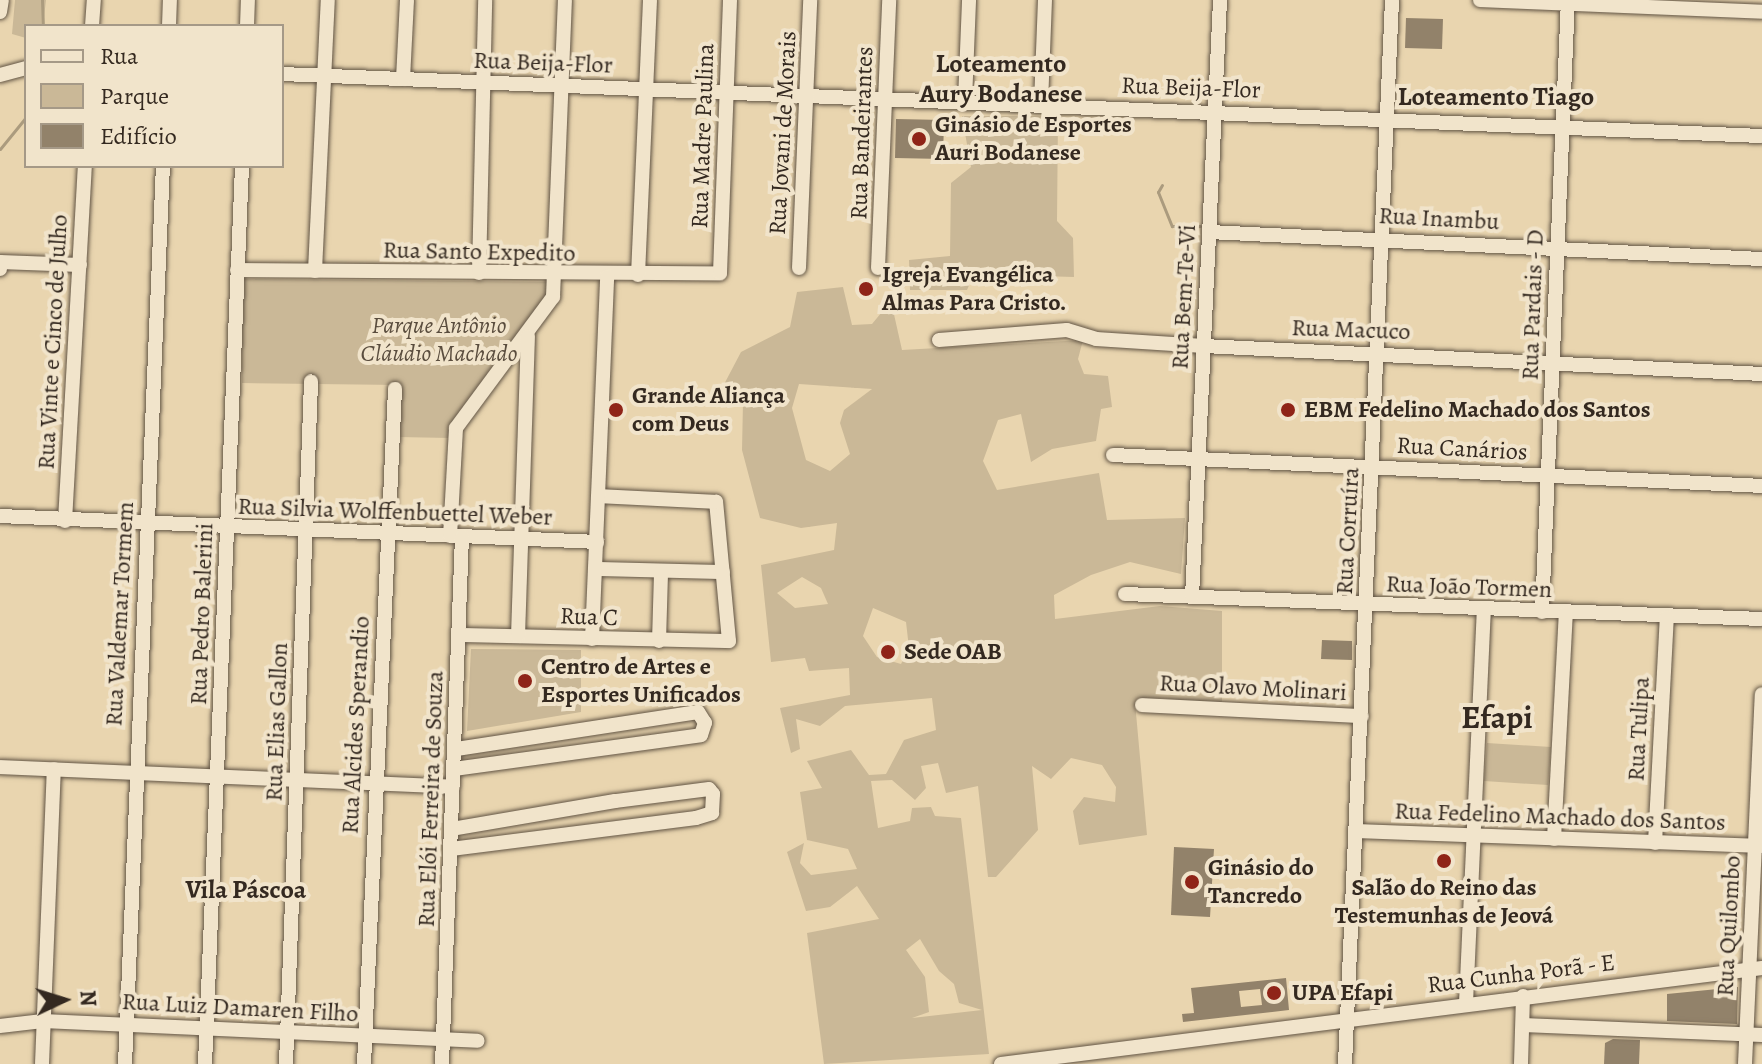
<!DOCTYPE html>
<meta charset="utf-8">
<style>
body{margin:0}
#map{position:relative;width:1762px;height:1064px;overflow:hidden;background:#e9d5af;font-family:Alegreya,serif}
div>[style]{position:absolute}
.green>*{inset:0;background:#cab897}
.stream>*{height:3px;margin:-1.5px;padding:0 1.5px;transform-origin:1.5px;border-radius:1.5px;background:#ab9b7e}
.building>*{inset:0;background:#92826a}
.roads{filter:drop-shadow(0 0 2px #615444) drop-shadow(0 0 2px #615444)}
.minor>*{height:14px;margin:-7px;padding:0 7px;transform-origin:7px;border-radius:7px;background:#f1e4cb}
.dots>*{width:22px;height:22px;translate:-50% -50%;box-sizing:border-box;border:4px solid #f1e4cb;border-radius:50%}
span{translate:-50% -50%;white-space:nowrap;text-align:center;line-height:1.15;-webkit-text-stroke:8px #f1e4cb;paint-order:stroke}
.street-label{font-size:24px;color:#342920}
.poi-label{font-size:24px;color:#342920;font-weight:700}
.left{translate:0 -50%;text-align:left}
.park-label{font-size:24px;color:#5a4d3e;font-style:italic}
.neighbourhood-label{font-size:26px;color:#342920;font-weight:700}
.district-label{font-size:32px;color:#342920;font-weight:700}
.legend{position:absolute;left:24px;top:24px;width:260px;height:144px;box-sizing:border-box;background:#f1e4cb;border:2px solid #a59987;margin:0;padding:10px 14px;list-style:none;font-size:24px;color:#342920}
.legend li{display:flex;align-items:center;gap:16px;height:40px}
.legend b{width:40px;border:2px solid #a59987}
.north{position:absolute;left:24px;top:960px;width:80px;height:80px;-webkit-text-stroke:6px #f1e4cb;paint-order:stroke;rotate:86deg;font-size:22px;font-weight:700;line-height:32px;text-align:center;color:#342920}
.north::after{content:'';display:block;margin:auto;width:28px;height:36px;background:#342920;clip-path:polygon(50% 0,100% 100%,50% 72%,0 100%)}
</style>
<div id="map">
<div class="green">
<div style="clip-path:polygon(15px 0,46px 0,43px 26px,26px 26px,26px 38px,12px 34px)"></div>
<div style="clip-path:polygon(962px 116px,1058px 116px,1057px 221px,1073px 238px,1074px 277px,974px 274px,967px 290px,910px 290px,909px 260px,950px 256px,951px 183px,971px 167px)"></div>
<div style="clip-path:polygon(242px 279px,551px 282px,551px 290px,450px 438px,398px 437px,399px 385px,242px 383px)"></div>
<div style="clip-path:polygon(evenodd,843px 287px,852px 325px,872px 324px,891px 301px,902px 350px,1083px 340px,1078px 359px,1084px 374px,1108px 376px,1112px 407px,1101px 409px,1096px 441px,1052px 449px,1031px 462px,1021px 414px,998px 420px,983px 461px,997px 490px,1099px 473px,1107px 520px,1185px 518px,1181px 574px,1130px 562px,1091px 575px,1054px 595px,1055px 619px,1160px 606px,1222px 611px,1222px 706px,1162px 698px,1135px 702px,1147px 835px,1079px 845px,1073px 811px,1084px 797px,1115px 802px,1116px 787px,1102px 765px,1071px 758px,1051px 779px,1032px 766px,1038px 830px,996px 877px,988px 877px,978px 786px,946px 793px,938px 763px,921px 766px,926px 788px,915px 800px,892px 780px,871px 781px,878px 828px,910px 821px,912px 808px,931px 807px,935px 816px,961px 818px,989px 1054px,824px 1064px,807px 933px,879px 919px,857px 886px,830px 907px,806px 911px,787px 852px,804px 843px,800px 863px,811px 875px,857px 869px,848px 849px,807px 840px,800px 792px,822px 788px,807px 761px,851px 750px,869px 775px,886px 774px,904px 740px,936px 730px,932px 698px,845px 706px,820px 726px,796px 719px,800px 749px,791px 753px,780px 708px,850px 695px,849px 668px,809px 671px,805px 658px,771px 662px,761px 565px,834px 550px,837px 523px,801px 528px,760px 518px,742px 450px,743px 402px,720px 392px,741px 352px,790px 327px,797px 292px,843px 287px,799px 384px,872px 389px,844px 410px,840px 423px,850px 454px,830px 471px,806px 460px,792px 408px,799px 384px,843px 287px,802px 577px,821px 588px,828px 604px,795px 608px,777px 593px,802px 577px,843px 287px,873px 608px,906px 622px,909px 648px,901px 664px,877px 657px,863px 636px,873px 608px,843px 287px,920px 939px,939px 971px,954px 984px,959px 1003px,982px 1010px,912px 1018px,929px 1012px,925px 977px,906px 950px,920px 939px)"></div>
<div style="clip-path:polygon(471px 649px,581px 650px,581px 712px,467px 731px)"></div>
<div style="clip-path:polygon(1487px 743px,1551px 747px,1548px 785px,1484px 781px)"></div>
</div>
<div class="stream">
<div style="left:42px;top:0;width:26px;rotate:88deg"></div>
<div style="left:0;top:149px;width:41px;rotate:-50.9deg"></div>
<div style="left:1162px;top:185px;width:8px;rotate:120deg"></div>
<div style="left:1158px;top:192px;width:37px;rotate:68deg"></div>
<div style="left:1172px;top:226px;width:28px"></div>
</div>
<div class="building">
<div style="clip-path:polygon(1406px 18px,1443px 19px,1442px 49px,1405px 48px)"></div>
<div style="clip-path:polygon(896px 119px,944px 120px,943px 159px,895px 158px)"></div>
<div style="clip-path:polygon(1322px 640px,1352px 641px,1352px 660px,1321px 659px)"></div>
<div style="clip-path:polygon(1174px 847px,1214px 849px,1210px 917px,1171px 915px)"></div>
<div style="clip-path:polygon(evenodd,1286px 978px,1289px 1010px,1183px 1022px,1182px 1014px,1194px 1013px,1191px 988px,1286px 978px,1260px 989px,1262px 1005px,1241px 1007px,1239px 991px,1260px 989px)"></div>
<div style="clip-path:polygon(1738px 987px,1737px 1024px,1667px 1021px,1667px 994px)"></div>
<div style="clip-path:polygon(1613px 1039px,1640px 1040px,1639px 1064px,1604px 1064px,1605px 1043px)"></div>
</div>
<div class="roads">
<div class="minor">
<div style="left:1480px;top:0;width:282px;rotate:2.4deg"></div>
<div style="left:0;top:12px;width:12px;rotate:-81deg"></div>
<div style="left:92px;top:26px;width:26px;rotate:-86deg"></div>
<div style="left:169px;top:26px;width:26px;rotate:-88deg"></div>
<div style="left:247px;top:26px;width:26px;rotate:-88deg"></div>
<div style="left:282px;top:74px;width:1481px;rotate:2.4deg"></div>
<div style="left:0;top:75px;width:27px;rotate:-15deg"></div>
<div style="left:403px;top:79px;width:79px;rotate:-87.1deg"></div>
<div style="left:965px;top:101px;width:101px;rotate:-87.7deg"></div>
<div style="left:1041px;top:104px;width:104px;rotate:-87.8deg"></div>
<div style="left:1209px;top:232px;width:554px;rotate:2.8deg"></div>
<div style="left:799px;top:268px;width:268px;rotate:-87.6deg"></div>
<div style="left:878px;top:268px;width:268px;rotate:-87.6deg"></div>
<div style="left:0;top:269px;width:7px;rotate:-90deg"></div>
<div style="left:0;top:262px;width:80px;rotate:2.1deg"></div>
<div style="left:237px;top:270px;width:483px;rotate:0.4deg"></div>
<div style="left:720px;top:273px;width:273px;rotate:-87.9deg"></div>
<div style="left:315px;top:271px;width:271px;rotate:-87.3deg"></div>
<div style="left:479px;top:273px;width:273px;rotate:-88.7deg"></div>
<div style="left:638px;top:275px;width:275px;rotate:-87.5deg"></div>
<div style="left:939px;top:340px;width:128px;rotate:-4.5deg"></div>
<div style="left:1067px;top:330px;width:30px;rotate:17deg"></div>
<div style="left:1096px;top:339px;width:108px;rotate:3.7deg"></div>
<div style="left:1204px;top:346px;width:559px;rotate:2.87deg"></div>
<div style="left:1113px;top:455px;width:650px;rotate:2.73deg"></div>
<div style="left:0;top:516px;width:598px;rotate:2.49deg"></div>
<div style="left:65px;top:521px;width:356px;rotate:-86.8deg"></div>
<div style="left:450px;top:536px;width:108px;rotate:-86.8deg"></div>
<div style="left:456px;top:428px;width:163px;rotate:-53.5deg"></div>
<div style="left:553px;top:297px;width:297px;rotate:-87.7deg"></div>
<div style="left:596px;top:569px;width:127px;rotate:1.4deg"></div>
<div style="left:1125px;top:594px;width:637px;rotate:2.25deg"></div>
<div style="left:1192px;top:597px;width:598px;rotate:-87.31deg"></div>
<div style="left:1542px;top:612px;width:613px;rotate:-87.57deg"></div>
<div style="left:459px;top:635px;width:270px;rotate:1.3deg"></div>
<div style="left:729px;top:641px;width:140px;rotate:-95.3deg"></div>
<div style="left:716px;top:502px;width:117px;rotate:-177.1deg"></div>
<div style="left:518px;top:636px;width:300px;rotate:-88.1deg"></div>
<div style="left:592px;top:639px;width:363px;rotate:-87.6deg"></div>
<div style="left:659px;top:641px;width:69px;rotate:-88.3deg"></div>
<div style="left:1142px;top:705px;width:220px;rotate:2.9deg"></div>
<div style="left:0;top:767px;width:453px;rotate:2.5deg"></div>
<div style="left:454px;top:769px;width:249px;rotate:-7.8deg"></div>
<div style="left:701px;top:735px;width:13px;rotate:-72deg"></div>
<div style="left:705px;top:723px;width:13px;rotate:-122deg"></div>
<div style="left:698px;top:712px;width:246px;rotate:171.3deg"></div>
<div style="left:1356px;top:831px;width:406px;rotate:2.1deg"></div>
<div style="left:1554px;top:839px;width:226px;rotate:-87deg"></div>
<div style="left:1655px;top:843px;width:226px;rotate:-87deg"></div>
<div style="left:451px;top:849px;width:247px;rotate:-7.2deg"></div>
<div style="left:696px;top:818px;width:17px;rotate:-17deg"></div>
<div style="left:712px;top:813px;width:19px;rotate:-87deg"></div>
<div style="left:713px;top:794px;width:6px;rotate:-129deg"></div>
<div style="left:709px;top:789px;width:95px;rotate:172.7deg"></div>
<div style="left:615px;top:801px;width:165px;rotate:170.3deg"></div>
<div style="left:1466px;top:1003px;width:394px;rotate:-87.4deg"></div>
<div style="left:1523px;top:1025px;width:239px;rotate:2.4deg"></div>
<div style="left:0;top:1026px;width:43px;rotate:-6.6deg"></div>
<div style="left:43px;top:1021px;width:435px;rotate:2.6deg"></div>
<div style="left:42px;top:1064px;width:295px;rotate:-87.7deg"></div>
<div style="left:125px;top:1064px;width:899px;rotate:-87.58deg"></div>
<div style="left:205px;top:1064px;width:899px;rotate:-87.64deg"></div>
<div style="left:286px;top:1064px;width:683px;rotate:-87.9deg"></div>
<div style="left:364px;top:1064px;width:676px;rotate:-87.37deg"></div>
<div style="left:442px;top:1064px;width:528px;rotate:-87.83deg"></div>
<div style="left:1001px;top:1064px;width:767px;rotate:-7.19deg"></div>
<div style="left:1345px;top:1064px;width:1065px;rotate:-87.47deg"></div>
<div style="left:1521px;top:1064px;width:68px;rotate:-88.3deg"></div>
<div style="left:1745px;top:1064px;width:370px;rotate:-87.4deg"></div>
</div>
</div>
<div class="dots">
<div style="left:919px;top:139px;background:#8f2418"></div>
<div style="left:866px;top:289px;background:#8f2418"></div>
<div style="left:616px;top:410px;background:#8f2418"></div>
<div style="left:1288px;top:410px;background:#8f2418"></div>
<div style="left:888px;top:652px;background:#8f2418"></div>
<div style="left:525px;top:681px;background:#8f2418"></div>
<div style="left:1444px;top:861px;background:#8f2418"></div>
<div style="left:1192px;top:882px;background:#8f2418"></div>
<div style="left:1274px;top:993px;background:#8f2418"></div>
</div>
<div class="street-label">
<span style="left:543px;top:63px;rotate:2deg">Rua Beija-Flor</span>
<span style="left:1191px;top:88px;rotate:2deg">Rua Beija-Flor</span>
<span style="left:783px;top:133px;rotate:-87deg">Rua Jovani de Morais</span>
<span style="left:862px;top:133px;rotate:-88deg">Rua Bandeirantes</span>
<span style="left:703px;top:136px;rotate:-88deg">Rua Madre Paulina</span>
<span style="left:1439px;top:219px;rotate:3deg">Rua Inambu</span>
<span style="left:479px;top:252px;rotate:1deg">Rua Santo Expedito</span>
<span style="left:1184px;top:297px;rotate:-87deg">Rua Bem-Te-Vi</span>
<span style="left:1533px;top:305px;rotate:-88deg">Rua Pardais - D</span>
<span style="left:1351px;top:330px;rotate:2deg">Rua Macuco</span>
<span style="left:53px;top:342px;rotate:-87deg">Rua Vinte e Cinco de Julho</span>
<span style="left:1462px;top:449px;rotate:3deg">Rua Canários</span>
<span style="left:395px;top:512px;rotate:2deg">Rua Silvia Wolffenbuettel Weber</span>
<span style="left:1348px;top:531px;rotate:-87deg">Rua Corruíra</span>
<span style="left:1469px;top:587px;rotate:2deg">Rua João Tormen</span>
<span style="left:120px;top:614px;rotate:-87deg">Rua Valdemar Tormem</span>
<span style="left:202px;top:614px;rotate:-88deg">Rua Pedro Balerini</span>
<span style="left:589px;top:617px;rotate:2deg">Rua C</span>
<span style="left:1253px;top:688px;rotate:3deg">Rua Olavo Molinari</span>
<span style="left:277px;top:722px;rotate:-88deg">Rua Elias Gallon</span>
<span style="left:356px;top:725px;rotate:-87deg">Rua Alcides Sperandio</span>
<span style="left:1639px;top:729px;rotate:-87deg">Rua Tulipa</span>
<span style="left:431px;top:799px;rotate:-88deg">Rua Elói Ferreira de Souza</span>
<span style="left:1560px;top:817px;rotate:2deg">Rua Fedelino Machado dos Santos</span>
<span style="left:1729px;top:926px;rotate:-87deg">Rua Quilombo</span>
<span style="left:1521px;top:974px;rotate:-7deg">Rua Cunha Porã - E</span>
<span style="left:240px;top:1008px;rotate:3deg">Rua Luiz Damaren Filho</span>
</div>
<div class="poi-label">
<span class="left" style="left:935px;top:139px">Ginásio de Esportes<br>Auri Bodanese</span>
<span class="left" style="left:882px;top:289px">Igreja Evangélica<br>Almas Para Cristo.</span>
<span class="left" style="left:632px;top:410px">Grande Aliança<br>com Deus</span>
<span class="left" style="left:1304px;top:410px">EBM Fedelino Machado dos Santos</span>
<span class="left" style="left:904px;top:652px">Sede OAB</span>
<span class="left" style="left:541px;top:681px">Centro de Artes e<br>Esportes Unificados</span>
<span class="left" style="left:1208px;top:882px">Ginásio do<br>Tancredo</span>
<span style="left:1444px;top:902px">Salão do Reino das<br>Testemunhas de Jeová</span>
<span class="left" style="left:1292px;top:993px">UPA Efapi</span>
</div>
<div class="park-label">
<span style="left:439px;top:340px">Parque Antônio<br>Cláudio Machado</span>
</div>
<div class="neighbourhood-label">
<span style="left:1001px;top:79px">Loteamento<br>Aury Bodanese</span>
<span style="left:1496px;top:97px">Loteamento Tiago</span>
<span style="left:246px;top:890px">Vila Páscoa</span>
</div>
<div class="district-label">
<span style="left:1497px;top:717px">Efapi</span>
</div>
<ul class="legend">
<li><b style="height:10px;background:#f1e4cb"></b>Rua</li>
<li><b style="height:22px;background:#cab897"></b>Parque</li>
<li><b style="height:22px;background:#92826a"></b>Edifício</li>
</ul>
<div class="north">N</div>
</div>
